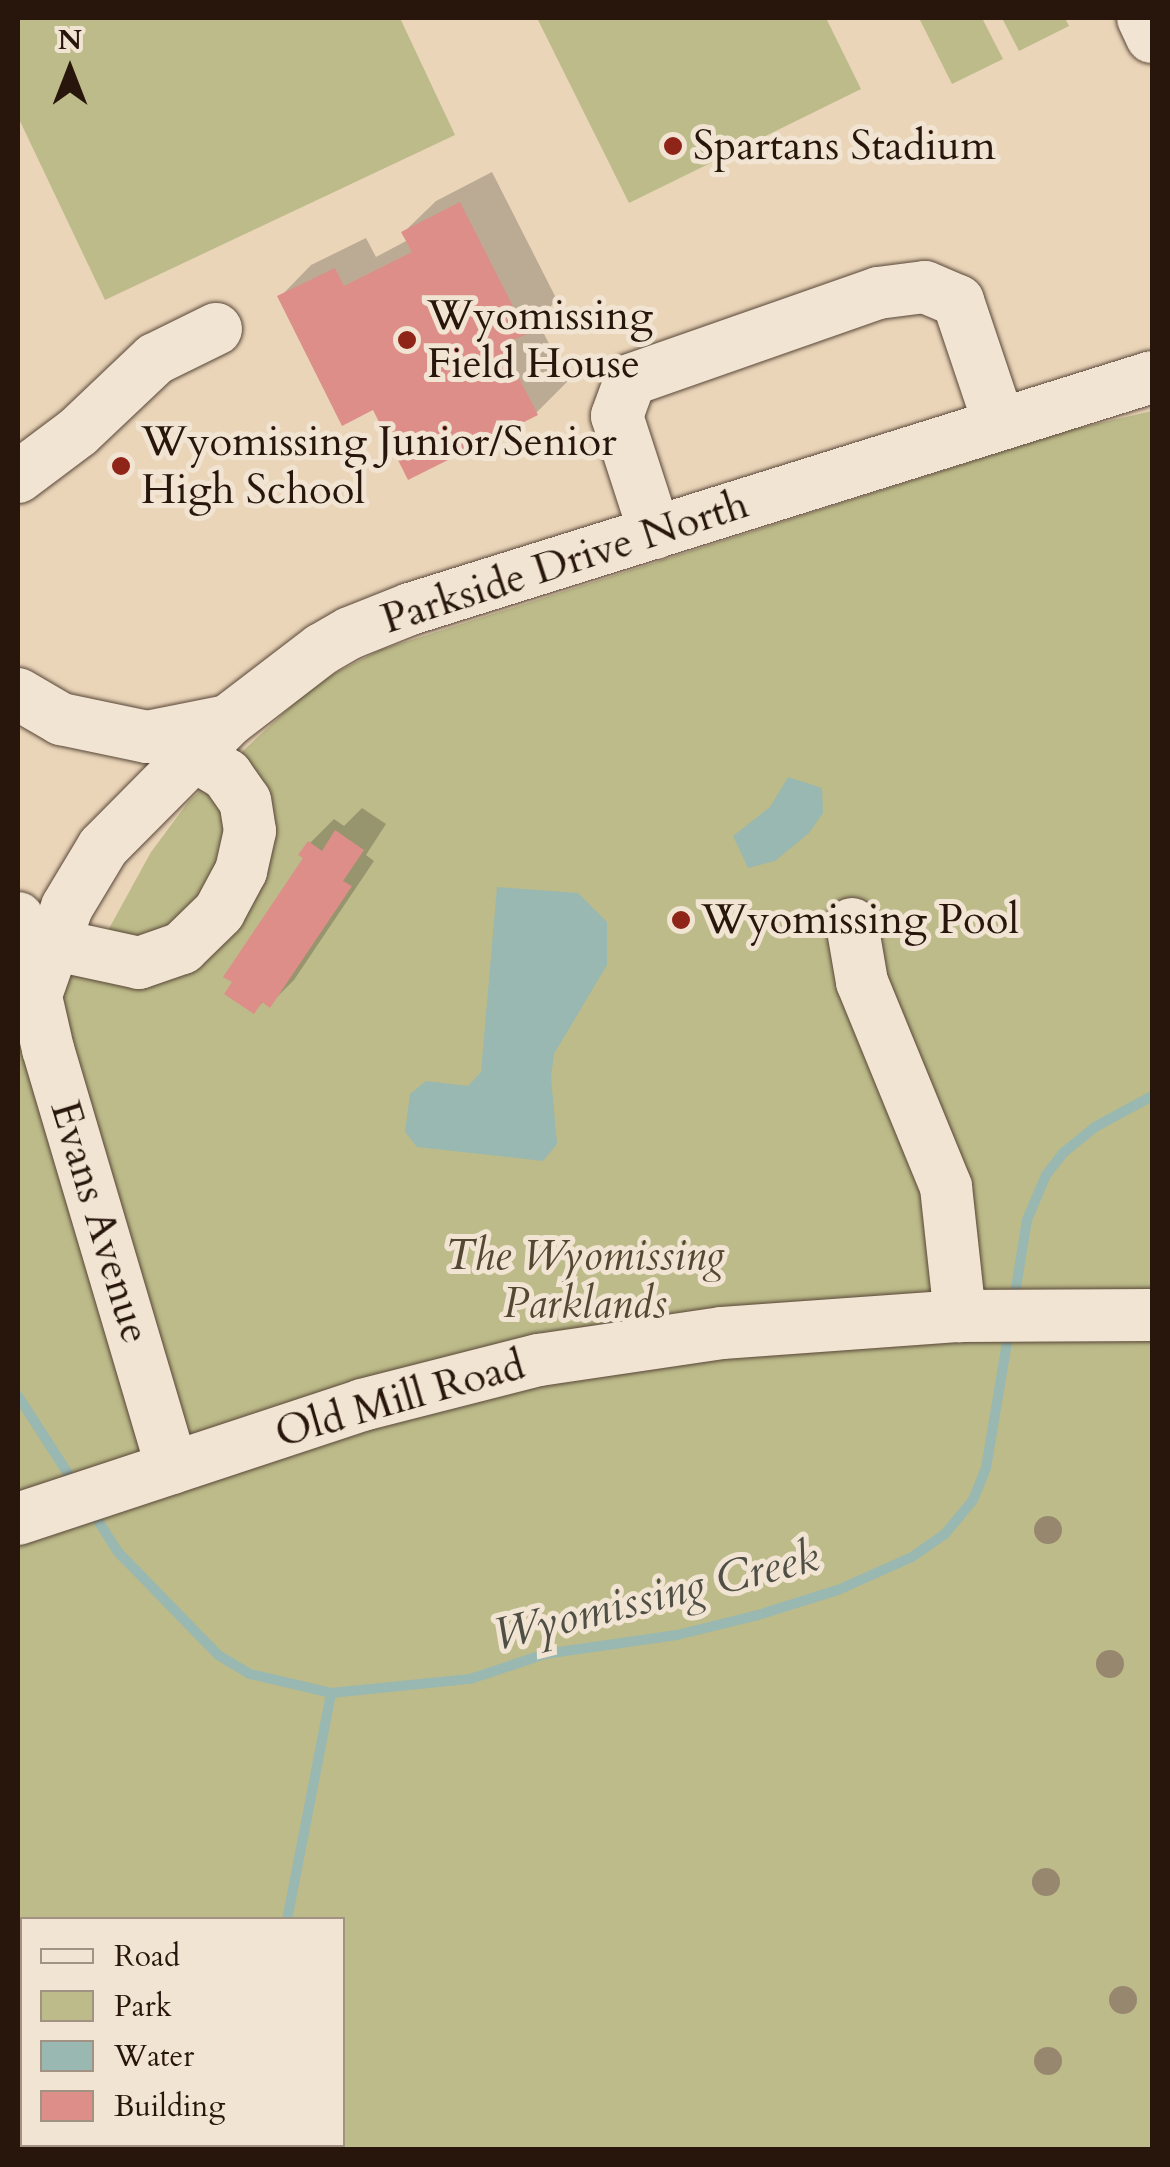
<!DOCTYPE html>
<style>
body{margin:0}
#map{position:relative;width:1170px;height:2167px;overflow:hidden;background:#ead5b9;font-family:Cardo,serif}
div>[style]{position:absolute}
.green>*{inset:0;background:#bdbb8a}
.water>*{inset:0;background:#98b8b1}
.shadow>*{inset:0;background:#0003}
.stream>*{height:10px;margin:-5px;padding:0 5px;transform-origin:5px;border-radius:5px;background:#98b8b1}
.building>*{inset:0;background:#dd8e89}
.roads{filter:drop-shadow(0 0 2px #584637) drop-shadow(0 0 2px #584637)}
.minor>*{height:52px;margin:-26px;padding:0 26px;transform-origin:26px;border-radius:26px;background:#f1e4d2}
.trees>*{width:28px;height:28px;margin:-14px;border-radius:50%;background:#98876f}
.dots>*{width:28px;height:28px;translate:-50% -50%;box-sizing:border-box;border:5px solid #f1e4d2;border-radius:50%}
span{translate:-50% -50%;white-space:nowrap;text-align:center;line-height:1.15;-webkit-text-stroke:10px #f1e4d2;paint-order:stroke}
.poi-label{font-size:42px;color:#28160c}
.left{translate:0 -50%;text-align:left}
.street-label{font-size:42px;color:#28160c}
.park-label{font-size:42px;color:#554832;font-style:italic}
.water-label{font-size:45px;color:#4f4f46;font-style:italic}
.frame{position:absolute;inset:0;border:20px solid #28160c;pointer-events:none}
.legend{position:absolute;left:20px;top:1917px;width:325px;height:230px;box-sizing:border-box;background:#f1e4d2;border:2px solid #a19283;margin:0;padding:12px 18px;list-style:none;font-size:30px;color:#28160c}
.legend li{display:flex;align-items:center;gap:20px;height:50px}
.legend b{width:50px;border:2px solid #a19283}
.north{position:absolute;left:20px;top:20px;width:100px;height:100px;-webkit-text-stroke:8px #f1e4d2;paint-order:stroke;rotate:0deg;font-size:28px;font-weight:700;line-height:40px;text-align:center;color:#28160c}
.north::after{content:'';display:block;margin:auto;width:35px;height:45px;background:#28160c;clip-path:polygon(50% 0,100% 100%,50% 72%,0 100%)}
</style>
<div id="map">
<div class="green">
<div style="clip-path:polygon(18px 18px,400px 18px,455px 135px,105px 300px,18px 117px)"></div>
<div style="clip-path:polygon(537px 18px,826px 18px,861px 89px,629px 203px)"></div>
<div style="clip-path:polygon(919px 18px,982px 18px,1003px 59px,952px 84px)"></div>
<div style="clip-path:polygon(1002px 18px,1065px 18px,1069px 26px,1019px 51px)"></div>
<div style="clip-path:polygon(1152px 411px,1152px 2149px,207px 2149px,207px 2144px,342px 2144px,342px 1920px,22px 1920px,22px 2044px,18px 2042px,18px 975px,106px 934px,151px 852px,189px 801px,316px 683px,380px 650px,1074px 429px)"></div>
</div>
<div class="water">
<div style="clip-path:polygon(788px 777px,822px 788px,823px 813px,809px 833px,775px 861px,748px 868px,733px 836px,770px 807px)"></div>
<div style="clip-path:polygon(497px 887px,578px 893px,607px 922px,607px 965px,554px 1054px,551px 1077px,557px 1144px,543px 1161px,417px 1147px,405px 1132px,410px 1094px,426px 1081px,468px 1086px,481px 1072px)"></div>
</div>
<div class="shadow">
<div style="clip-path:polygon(492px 172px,557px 300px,537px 320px,568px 381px,536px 413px,374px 407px,280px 297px,311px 265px,366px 238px,376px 257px,408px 240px,404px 232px,436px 201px)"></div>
<div style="clip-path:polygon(362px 808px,386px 824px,366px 855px,374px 861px,294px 980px,270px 1004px,264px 1001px,254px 1011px,310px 843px,334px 819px,344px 826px)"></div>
</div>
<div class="stream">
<div style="left:1014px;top:1300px;width:81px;rotate:-80.8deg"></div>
<div style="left:1027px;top:1220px;width:49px;rotate:-67.1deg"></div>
<div style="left:1046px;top:1175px;width:28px;rotate:-52deg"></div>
<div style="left:1063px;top:1153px;width:41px;rotate:-39.1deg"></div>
<div style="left:1095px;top:1127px;width:65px;rotate:-28.5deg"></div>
<div style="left:18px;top:1396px;width:107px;rotate:57.2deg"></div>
<div style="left:93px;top:1513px;width:46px;rotate:57.3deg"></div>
<div style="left:118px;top:1552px;width:144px;rotate:45.8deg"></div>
<div style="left:218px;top:1655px;width:37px;rotate:31deg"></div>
<div style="left:250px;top:1674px;width:83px;rotate:13.2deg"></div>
<div style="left:331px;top:1693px;width:140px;rotate:-5.8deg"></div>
<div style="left:470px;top:1679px;width:79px;rotate:-18.4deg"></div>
<div style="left:545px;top:1654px;width:133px;rotate:-8.2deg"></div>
<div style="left:677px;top:1635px;width:83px;rotate:-13.9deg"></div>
<div style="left:758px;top:1615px;width:84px;rotate:-17.4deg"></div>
<div style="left:838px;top:1590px;width:81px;rotate:-24deg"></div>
<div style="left:912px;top:1557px;width:39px;rotate:-35deg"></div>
<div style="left:944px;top:1535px;width:45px;rotate:-50.4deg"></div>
<div style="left:973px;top:1500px;width:35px;rotate:-68deg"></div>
<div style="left:986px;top:1468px;width:139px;rotate:-80.5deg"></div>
<div style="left:287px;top:1920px;width:231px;rotate:-79deg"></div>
<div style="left:246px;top:2144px;width:6px;rotate:90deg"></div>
</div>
<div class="building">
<div style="clip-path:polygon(460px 202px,527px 334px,502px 345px,538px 415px,408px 480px,373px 410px,342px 426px,277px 296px,335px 268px,344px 286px,412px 252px,401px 232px)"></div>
<div style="clip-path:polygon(335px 830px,364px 850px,343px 881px,352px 886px,270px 1008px,262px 1002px,254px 1014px,224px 994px,232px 982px,223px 977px,303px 858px,298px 855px,308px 841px,322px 851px)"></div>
</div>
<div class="roads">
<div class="minor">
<div style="left:1143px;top:18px;width:21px;rotate:65deg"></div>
<div style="left:18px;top:477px;width:75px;rotate:-36.9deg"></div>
<div style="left:78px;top:432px;width:106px;rotate:-43.5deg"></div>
<div style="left:155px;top:359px;width:68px;rotate:-26.2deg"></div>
<div style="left:655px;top:533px;width:123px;rotate:-108deg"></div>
<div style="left:617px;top:416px;width:38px;rotate:-70deg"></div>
<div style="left:630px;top:380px;width:263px;rotate:-19.3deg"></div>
<div style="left:878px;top:293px;width:47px;rotate:-7.3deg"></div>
<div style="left:925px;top:287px;width:36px;rotate:23deg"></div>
<div style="left:958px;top:301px;width:129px;rotate:71.4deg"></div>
<div style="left:18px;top:694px;width:50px;rotate:30.2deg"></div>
<div style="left:61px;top:719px;width:88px;rotate:11.8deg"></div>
<div style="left:147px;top:737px;width:82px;rotate:-11.3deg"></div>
<div style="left:18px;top:918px;width:134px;rotate:77.1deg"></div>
<div style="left:48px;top:1049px;width:437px;rotate:73.5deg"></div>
<div style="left:852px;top:924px;width:59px;rotate:80.2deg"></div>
<div style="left:862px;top:982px;width:222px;rotate:67.7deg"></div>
<div style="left:946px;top:1187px;width:130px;rotate:83.8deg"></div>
<div style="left:52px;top:944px;width:89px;rotate:12.3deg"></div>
<div style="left:139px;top:963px;width:46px;rotate:-19.2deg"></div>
<div style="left:182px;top:948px;width:52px;rotate:-44.2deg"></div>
<div style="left:219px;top:912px;width:47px;rotate:-61.8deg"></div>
<div style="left:241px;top:871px;width:41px;rotate:-77.3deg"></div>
<div style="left:250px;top:831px;width:30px;rotate:-99deg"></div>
<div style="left:245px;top:801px;width:32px;rotate:-125deg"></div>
<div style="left:227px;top:775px;width:41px;rotate:-149deg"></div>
<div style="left:36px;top:995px;width:93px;rotate:-70.6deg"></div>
<div style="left:67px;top:907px;width:70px;rotate:-59deg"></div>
<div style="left:103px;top:847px;width:177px;rotate:-45.2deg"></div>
<div style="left:228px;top:721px;width:118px;rotate:-37.5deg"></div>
<div style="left:322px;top:649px;width:32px;rotate:-30deg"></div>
<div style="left:350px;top:633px;width:65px;rotate:-21.8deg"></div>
<div style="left:410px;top:609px;width:777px;rotate:-17.36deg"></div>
<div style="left:18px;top:1519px;width:362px;rotate:-18.3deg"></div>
<div style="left:362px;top:1405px;width:183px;rotate:-14.3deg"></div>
<div style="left:539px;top:1360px;width:185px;rotate:-8.4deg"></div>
<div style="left:722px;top:1333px;width:239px;rotate:-4.1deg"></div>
<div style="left:960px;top:1316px;width:192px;rotate:-0.3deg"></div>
</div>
</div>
<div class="trees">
<div style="left:1048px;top:1530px"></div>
<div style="left:1110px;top:1664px"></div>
<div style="left:1046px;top:1882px"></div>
<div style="left:1123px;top:2000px"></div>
<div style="left:1048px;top:2061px"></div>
</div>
<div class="dots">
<div style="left:673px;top:146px;background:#8f2418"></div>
<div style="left:407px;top:340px;background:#8f2418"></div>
<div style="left:121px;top:466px;background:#8f2418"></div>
<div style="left:681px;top:920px;background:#8f2418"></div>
</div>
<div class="poi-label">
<span class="left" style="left:693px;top:146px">Spartans Stadium</span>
<span class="left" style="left:427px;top:340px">Wyomissing<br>Field House</span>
<span class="left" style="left:141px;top:466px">Wyomissing Junior/Senior<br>High School</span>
<span class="left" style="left:701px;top:920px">Wyomissing Pool</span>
</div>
<div class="street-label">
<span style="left:565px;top:562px;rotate:-18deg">Parkside Drive North</span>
<span style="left:100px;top:1222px;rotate:73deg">Evans Avenue</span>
<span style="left:400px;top:1399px;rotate:-16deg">Old Mill Road</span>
</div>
<div class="park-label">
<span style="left:585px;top:1280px">The Wyomissing<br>Parklands</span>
</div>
<div class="water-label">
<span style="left:656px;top:1596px;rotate:-14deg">Wyomissing Creek</span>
</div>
<div class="frame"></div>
<ul class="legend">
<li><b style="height:12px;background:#f1e4d2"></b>Road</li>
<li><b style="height:28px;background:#bdbb8a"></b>Park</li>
<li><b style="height:28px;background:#98b8b1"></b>Water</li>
<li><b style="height:28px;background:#dd8e89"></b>Building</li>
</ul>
<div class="north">N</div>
</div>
